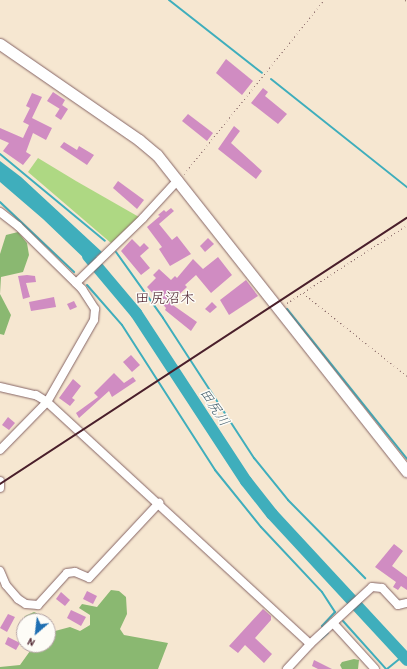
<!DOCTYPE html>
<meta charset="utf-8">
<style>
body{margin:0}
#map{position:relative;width:407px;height:669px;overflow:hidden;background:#f6e7d1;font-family:"Patrick Hand","Klee One",sans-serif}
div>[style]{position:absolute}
.green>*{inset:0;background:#aed883}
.forest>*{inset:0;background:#8ab871}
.water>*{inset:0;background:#3faebc}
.stream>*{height:2px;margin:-1px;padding:0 1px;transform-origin:1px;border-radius:1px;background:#3faebc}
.river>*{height:12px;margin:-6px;padding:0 6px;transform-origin:6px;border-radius:6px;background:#3faebc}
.building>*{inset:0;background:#d08cc2}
.path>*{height:1px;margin-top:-0.5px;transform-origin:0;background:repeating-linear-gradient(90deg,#866565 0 1px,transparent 0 4px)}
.roads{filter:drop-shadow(0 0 1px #866565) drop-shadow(0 0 1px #866565)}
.street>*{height:8px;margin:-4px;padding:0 4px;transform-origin:4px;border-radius:4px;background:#fff}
.secondary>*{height:11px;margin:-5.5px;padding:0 5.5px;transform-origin:5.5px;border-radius:5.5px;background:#fff}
.rail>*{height:2px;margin:-1px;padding:0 1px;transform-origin:1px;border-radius:1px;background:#4a1f2b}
span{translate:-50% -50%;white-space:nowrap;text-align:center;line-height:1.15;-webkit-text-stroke:3px #fdfcf7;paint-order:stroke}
.water-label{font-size:14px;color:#455f6c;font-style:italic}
.quarter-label{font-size:15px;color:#4a1f2b}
.north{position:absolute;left:16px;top:613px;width:40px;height:40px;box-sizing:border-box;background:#fdfcf7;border:1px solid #b5a4a5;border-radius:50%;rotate:208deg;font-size:11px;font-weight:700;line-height:16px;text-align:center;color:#4a1f2b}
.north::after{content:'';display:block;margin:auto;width:14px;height:18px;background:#1f6fb2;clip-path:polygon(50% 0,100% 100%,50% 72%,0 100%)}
</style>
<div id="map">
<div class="green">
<div style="clip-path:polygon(38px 158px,76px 181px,139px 217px,111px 243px,28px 172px)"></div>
</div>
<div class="forest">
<div style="clip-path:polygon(18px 232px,27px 243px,29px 255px,23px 272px,1px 277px,0 294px,11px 315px,4px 335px,0 334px,0 254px,6px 235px)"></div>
<div style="clip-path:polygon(111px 590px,119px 591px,126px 597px,127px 614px,120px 629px,124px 635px,168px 643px,158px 669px,0 669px,0 667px,20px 665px,30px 651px,29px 645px,48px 645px,48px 625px,55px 631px,70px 627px,80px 631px,90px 625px,90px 615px,79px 608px,82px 604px,97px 607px)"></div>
<div style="clip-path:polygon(34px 612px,41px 615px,45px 621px,24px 621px,24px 639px,18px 633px,20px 626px,25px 616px)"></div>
<div style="clip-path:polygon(354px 659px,359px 660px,358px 669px,342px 669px,340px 665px,342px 662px)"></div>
</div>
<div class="water">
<div style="clip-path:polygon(0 161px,21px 177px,102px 252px,89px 263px,43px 219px,0 182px)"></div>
</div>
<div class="stream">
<div style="left:169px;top:0;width:118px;rotate:38.1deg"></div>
<div style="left:271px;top:79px;width:174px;rotate:38.5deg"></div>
<div style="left:0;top:154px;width:136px;rotate:39.6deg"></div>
<div style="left:0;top:202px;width:102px;rotate:43.4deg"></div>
<div style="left:116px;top:252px;width:81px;rotate:54.5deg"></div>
<div style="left:163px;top:318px;width:167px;rotate:57deg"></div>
<div style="left:254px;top:458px;width:54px;rotate:51deg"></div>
<div style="left:288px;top:500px;width:110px;rotate:45.4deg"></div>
<div style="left:87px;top:285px;width:53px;rotate:48.8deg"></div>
<div style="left:122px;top:325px;width:172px;rotate:57.3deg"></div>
<div style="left:215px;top:470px;width:73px;rotate:51.1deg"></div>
<div style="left:261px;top:527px;width:89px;rotate:46.8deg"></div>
<div style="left:322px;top:592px;width:24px;rotate:57deg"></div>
<div style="left:335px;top:612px;width:19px;rotate:133deg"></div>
<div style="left:322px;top:626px;width:3px;rotate:45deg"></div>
<div style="left:287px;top:309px;width:192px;rotate:51.3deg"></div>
<div style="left:343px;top:621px;width:64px;rotate:48.1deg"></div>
<div style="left:321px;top:639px;width:9px;rotate:-41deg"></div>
<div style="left:387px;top:669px;width:21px;rotate:-39deg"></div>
</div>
<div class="river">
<div style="left:88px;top:256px;width:75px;rotate:49.9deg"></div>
<div style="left:136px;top:313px;width:201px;rotate:56.8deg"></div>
<div style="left:246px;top:481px;width:42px;rotate:51.8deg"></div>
<div style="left:272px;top:514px;width:199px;rotate:47.2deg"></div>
</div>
<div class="building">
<div style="clip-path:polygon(226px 59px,253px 81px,242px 95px,216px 73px)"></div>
<div style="clip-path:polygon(263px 88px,268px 92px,265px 96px,287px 114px,278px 124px,251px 103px)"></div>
<div style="clip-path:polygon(53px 92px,65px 100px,60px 109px,47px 101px)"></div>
<div style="clip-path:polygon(32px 93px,42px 97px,32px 118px,52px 128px,46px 140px,33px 133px,26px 152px,31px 155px,23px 165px,3px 151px,9px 143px,0 139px,0 128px,23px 138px,29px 125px,23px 122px,30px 108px,26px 106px)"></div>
<div style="clip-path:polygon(62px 105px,68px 109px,61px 120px,55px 116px)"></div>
<div style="clip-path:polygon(188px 114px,213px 133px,207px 141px,182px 121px)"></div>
<div style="clip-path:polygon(234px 126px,240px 131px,231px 143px,262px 171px,256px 179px,218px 149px)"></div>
<div style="clip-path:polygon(64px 142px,77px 150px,79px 146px,94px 155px,87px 165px,60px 147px)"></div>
<div style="clip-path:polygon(118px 181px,144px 200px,137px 209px,113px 188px)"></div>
<div style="clip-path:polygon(171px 208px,174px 211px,159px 224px,172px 240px,177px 236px,191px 254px,170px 266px,159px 249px,162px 247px,147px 227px,160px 216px,158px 215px,164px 210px,166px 212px)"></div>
<div style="clip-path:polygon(208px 238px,214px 244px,205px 252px,200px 246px)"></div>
<div style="clip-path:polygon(132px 239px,140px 247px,144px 243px,149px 248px,140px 256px,150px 268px,141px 275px,121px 251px)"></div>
<div style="clip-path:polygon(218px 257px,232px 275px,211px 293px,196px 275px,185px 285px,187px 287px,170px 303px,197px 322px,191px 331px,165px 310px,166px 308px,147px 287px,156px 278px,153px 275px,159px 269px,171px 280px,175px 276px,177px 278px,193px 259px,203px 269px)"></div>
<div style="clip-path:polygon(27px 275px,35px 276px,36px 282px,26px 283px,30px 297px,23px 299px,18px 276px)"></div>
<div style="clip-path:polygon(246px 280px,258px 296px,229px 315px,220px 300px)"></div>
<div style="clip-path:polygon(54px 297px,56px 307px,31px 311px,29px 302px)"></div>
<div style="clip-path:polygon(74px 301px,77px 307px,70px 310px,67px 304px)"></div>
<div style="clip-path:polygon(212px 302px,217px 307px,210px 313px,205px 309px)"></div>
<div style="clip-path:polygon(131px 355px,140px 365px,132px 372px,123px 362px)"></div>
<div style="clip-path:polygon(114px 373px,124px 383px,133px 377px,136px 381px,112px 397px,109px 391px,79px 418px,76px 413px,98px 397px,94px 393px)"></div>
<div style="clip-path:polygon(73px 379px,81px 386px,72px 398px,75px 400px,70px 406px,59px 398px)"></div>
<div style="clip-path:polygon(8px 417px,15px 423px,9px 430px,2px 425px)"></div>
<div style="clip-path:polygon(394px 544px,403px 551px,392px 566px,407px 577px,407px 590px,401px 586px,398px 590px,393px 587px,396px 582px,375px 567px)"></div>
<div style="clip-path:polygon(87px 591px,97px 596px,93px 604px,83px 599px)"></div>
<div style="clip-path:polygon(61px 592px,70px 600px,65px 606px,56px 599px)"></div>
<div style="clip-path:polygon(263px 609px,271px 616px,271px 620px,255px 638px,272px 654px,264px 663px,245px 645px,238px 653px,229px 646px)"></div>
<div style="clip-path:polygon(71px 610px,86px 617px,81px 626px,67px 618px)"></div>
<div style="clip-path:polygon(8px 614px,15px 617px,7px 632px,0 628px)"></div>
<div style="clip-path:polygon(8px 637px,20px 643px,16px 650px,5px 644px)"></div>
<div style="clip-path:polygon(314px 660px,332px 669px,318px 669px,312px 666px)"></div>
</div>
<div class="path">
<div style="left:405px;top:0;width:2px;rotate:27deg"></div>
<div style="left:184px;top:174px;width:223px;rotate:-51.2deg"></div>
<div style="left:303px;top:293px;width:133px;rotate:38.6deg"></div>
<div style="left:287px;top:303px;width:143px;rotate:-33deg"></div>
</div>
<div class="roads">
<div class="street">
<div style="left:0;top:212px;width:23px;rotate:38deg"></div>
<div style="left:18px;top:226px;width:90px;rotate:44.5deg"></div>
<div style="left:82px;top:289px;width:24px;rotate:57deg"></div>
<div style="left:95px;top:309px;width:11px;rotate:95deg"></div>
<div style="left:94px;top:320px;width:95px;rotate:119.8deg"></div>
<div style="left:47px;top:402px;width:67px;rotate:134.4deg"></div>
<div style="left:76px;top:283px;width:93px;rotate:-44.1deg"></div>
<div style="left:143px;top:218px;width:52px;rotate:-47.4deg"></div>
<div style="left:0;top:387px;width:37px;rotate:13deg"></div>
<div style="left:36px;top:395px;width:13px;rotate:32deg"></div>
<div style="left:47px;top:402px;width:357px;rotate:42.6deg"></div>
<div style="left:0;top:481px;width:7px;rotate:90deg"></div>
<div style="left:0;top:571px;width:15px;rotate:67deg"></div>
<div style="left:6px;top:585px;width:18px;rotate:49deg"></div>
<div style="left:18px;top:599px;width:9px;rotate:32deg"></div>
<div style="left:26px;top:604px;width:12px;rotate:5deg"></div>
<div style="left:38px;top:605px;width:43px;rotate:-47.8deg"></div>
<div style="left:67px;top:573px;width:8px;rotate:-7deg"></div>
<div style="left:75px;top:572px;width:15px;rotate:23deg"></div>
<div style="left:89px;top:578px;width:103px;rotate:-47deg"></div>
<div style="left:333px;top:623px;width:62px;rotate:47.6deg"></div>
<div style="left:287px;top:669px;width:34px;rotate:-47deg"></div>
<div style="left:310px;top:644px;width:84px;rotate:-42.6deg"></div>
<div style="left:372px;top:587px;width:10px;rotate:6deg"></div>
<div style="left:382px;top:588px;width:23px;rotate:47deg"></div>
<div style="left:398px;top:605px;width:9px;rotate:-13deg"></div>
</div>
<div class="secondary">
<div style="left:0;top:44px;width:169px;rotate:34.6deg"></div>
<div style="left:139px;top:140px;width:23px;rotate:40deg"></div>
<div style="left:157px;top:155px;width:403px;rotate:51.7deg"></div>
</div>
</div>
<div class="rail">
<div style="left:0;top:484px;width:486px;rotate:-33.2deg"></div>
</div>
<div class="water-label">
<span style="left:215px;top:407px;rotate:57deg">田尻川</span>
</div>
<div class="quarter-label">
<span style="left:165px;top:298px">田尻沼木</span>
</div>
<div class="north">N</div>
</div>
